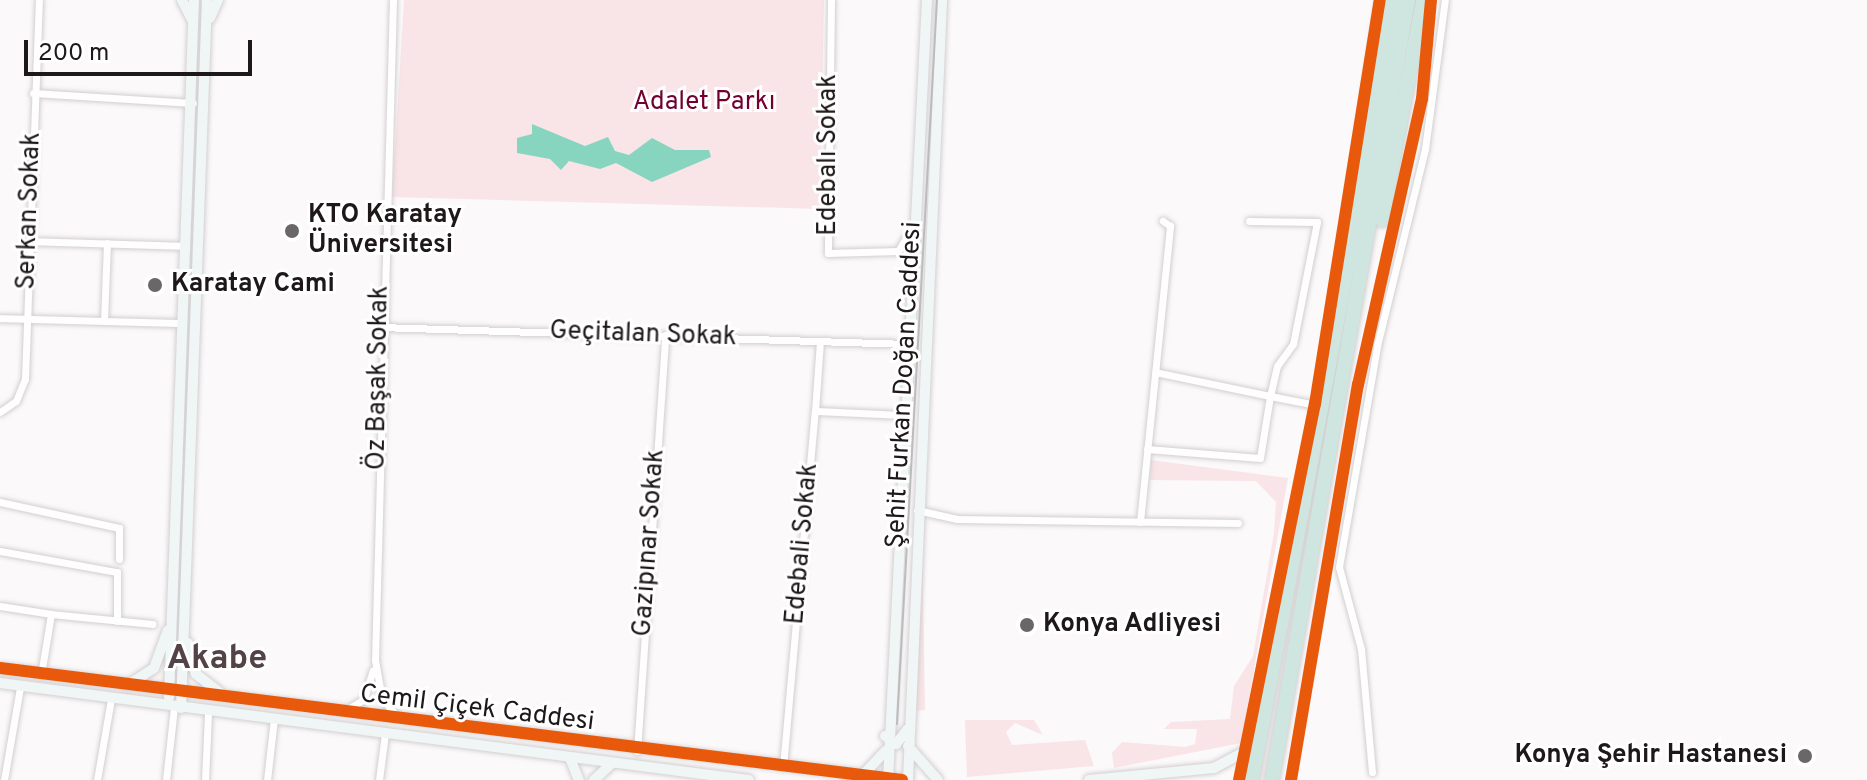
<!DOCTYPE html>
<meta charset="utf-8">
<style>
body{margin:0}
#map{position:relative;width:1867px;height:780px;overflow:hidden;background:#fbf9fa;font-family:Overpass,sans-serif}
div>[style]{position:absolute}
.green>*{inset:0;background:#f9e4e7}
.water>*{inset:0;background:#88d5bf}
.roads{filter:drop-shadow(0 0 2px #d3cfd0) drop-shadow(0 0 2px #d3cfd0)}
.street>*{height:7px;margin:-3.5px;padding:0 3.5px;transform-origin:3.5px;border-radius:3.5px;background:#fefefe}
.secondary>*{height:10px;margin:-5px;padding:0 5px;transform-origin:5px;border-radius:5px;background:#f0f6f5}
.highway>*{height:14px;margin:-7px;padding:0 7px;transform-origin:7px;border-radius:7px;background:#cfe5e0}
.tram>*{height:2px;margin:-1px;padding:0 1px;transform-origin:1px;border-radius:1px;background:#bcbcbc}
.cycleway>*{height:12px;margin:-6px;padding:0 6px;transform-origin:6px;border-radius:6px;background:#e8590c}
.dots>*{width:22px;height:22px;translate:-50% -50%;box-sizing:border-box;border:4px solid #fff;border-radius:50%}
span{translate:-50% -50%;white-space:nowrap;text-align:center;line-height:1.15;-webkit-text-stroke:6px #fff;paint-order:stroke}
.park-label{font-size:26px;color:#71002e}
.street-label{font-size:26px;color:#1e1819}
.poi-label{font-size:26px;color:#1e1819;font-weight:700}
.left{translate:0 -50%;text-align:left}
.right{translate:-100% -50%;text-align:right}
.district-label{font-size:34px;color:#534346;font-weight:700}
.scale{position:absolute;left:24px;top:40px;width:228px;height:36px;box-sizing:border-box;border:4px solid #1e1819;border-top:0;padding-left:10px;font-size:24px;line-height:28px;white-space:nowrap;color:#1e1819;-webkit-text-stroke:6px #fff;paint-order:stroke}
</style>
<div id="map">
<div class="green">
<div style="clip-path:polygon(404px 0,824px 0,820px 209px,392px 197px)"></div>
<div style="clip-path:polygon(1151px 460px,1288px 478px,1241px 743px,1114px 768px,1112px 753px,1122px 742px,1185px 747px,1195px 744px,1197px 729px,1164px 729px,1171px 722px,1230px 719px,1234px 686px,1253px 656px,1274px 533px,1276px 502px,1256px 481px,1150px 480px)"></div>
<div style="clip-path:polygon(922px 530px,925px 710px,916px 711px)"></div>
<div style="clip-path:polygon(965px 720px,1034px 720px,1043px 735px,1015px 723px,1006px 732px,1012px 745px,1085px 740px,1094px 766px,967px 777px)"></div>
</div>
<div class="water">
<div style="clip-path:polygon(532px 124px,585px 146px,608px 137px,615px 151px,629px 155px,652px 138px,675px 150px,709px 150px,711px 157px,652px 182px,616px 163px,600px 169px,569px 161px,561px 170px,550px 159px,517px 153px,517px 138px,532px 134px)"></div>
</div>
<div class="roads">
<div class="street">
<div style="left:393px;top:0;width:660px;rotate:91.56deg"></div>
<div style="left:375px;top:660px;width:39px;rotate:80deg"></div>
<div style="left:382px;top:698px;width:22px;rotate:51deg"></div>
<div style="left:831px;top:0;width:253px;rotate:90.7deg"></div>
<div style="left:828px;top:253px;width:70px;rotate:-1.6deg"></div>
<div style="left:898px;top:251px;width:29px;rotate:-59deg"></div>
<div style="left:33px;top:93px;width:160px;rotate:3.6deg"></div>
<div style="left:1249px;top:221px;width:68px;rotate:0.8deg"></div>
<div style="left:1317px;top:222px;width:124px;rotate:101.1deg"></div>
<div style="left:1293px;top:344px;width:27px;rotate:126deg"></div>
<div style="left:1277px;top:366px;width:31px;rotate:103deg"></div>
<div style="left:1270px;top:396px;width:52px;rotate:11.1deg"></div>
<div style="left:29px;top:241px;width:156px;rotate:1.8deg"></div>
<div style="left:0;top:318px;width:183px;rotate:1.6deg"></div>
<div style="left:104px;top:321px;width:78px;rotate:-87.8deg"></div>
<div style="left:379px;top:327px;width:529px;rotate:1.84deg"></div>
<div style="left:815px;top:411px;width:70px;rotate:-85.9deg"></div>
<div style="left:0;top:412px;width:19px;rotate:-35deg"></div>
<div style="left:16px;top:401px;width:24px;rotate:-68deg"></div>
<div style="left:25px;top:379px;width:379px;rotate:-87.9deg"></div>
<div style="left:1147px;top:449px;width:113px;rotate:4.6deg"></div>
<div style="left:1260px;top:458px;width:63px;rotate:-80.8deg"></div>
<div style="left:1270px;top:396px;width:117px;rotate:-168.2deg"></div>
<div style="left:0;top:502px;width:122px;rotate:12.3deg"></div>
<div style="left:119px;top:528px;width:31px;rotate:90deg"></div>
<div style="left:917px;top:510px;width:41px;rotate:12.7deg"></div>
<div style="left:957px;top:519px;width:281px;rotate:0.8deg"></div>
<div style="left:1140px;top:522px;width:298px;rotate:-84.2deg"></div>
<div style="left:1170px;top:226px;width:9px;rotate:-144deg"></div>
<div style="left:0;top:551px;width:119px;rotate:10.2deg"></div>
<div style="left:117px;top:572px;width:49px;rotate:90deg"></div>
<div style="left:0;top:606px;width:52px;rotate:8.9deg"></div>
<div style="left:41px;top:675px;width:62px;rotate:-80.7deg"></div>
<div style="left:51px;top:614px;width:102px;rotate:5.6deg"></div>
<div style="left:346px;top:710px;width:21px;rotate:-31deg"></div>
<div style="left:364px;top:699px;width:30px;rotate:-73deg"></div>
<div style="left:637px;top:751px;width:417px;rotate:-86.1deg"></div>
<div style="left:783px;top:767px;width:357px;rotate:-84.9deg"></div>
<div style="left:815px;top:411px;width:89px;rotate:2.6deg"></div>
<div style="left:1372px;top:772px;width:123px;rotate:-95.1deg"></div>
<div style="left:1361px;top:649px;width:85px;rotate:-105deg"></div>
<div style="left:1339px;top:567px;width:224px;rotate:-80.2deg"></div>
<div style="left:1377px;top:346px;width:203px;rotate:-76.3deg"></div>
<div style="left:1425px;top:149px;width:150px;rotate:-82.4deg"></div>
<div style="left:4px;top:780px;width:94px;rotate:-80.2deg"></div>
<div style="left:97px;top:780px;width:82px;rotate:-80.2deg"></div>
<div style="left:166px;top:780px;width:73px;rotate:-83.7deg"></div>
<div style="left:205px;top:780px;width:67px;rotate:-87.4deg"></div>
<div style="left:267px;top:780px;width:61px;rotate:-83.5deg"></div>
<div style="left:379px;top:780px;width:46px;rotate:-82.6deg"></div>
</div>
<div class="secondary">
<div style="left:182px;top:0;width:22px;rotate:63deg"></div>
<div style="left:210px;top:18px;width:20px;rotate:-66deg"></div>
<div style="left:188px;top:643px;width:32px;rotate:76deg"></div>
<div style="left:196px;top:674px;width:36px;rotate:38deg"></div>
<div style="left:0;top:668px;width:909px;rotate:7.08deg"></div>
<div style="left:0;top:683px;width:755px;rotate:7.38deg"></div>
<div style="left:128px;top:685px;width:31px;rotate:-33deg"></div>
<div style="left:154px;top:668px;width:40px;rotate:-69.8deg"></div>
<div style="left:169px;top:697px;width:697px;rotate:-87.95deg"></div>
<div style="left:181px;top:708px;width:708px;rotate:-87.9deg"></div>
<div style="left:885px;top:736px;width:14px;rotate:36deg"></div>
<div style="left:896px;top:744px;width:18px;rotate:-52deg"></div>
<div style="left:908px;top:746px;width:45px;rotate:48.6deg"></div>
<div style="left:570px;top:758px;width:24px;rotate:68deg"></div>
<div style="left:863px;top:775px;width:33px;rotate:-47deg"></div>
<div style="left:594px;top:780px;width:25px;rotate:-43deg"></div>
<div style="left:888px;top:780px;width:781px;rotate:-87.14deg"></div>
<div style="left:908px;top:780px;width:781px;rotate:-87.5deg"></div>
<div style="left:1089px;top:780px;width:126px;rotate:-5.5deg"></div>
<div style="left:1214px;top:768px;width:34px;rotate:-28deg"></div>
<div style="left:1244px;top:752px;width:23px;rotate:-56deg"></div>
</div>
<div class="highway">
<div style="left:1353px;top:213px;width:215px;rotate:-81.7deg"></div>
<div style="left:1382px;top:220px;width:224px;rotate:-79.4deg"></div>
<div style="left:1252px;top:780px;width:793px;rotate:-79.47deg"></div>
<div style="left:1272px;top:780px;width:792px;rotate:-80.11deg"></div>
</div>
</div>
<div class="tram">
<div style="left:897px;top:724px;width:725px;rotate:-86.84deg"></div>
</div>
<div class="cycleway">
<div style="left:0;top:668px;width:909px;rotate:7.08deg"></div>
<div style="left:1239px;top:780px;width:384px;rotate:-78.6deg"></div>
<div style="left:1315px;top:404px;width:409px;rotate:-80.9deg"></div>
<div style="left:1291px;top:780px;width:401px;rotate:-80.4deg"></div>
<div style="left:1358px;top:385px;width:293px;rotate:-77.4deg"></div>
<div style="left:1422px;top:99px;width:99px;rotate:-84.8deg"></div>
</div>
<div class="dots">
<div style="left:292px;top:231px;background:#6b6768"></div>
<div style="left:155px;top:285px;background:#6b6768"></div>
<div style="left:1027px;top:625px;background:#6b6768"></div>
<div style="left:1805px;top:756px;background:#6b6768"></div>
</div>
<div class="park-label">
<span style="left:704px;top:103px">Adalet Parkı</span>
</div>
<div class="street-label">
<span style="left:829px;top:155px;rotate:-90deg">Edebalı Sokak</span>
<span style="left:30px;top:211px;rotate:-88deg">Serkan Sokak</span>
<span style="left:643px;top:335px;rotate:2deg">Geçitalan Sokak</span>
<span style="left:379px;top:378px;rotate:-89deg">Öz Başak Sokak</span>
<span style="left:905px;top:385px;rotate:-87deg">Şehit Furkan Doğan Caddesi</span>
<span style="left:650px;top:543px;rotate:-86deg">Gazipınar Sokak</span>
<span style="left:803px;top:544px;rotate:-85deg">Edebali Sokak</span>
<span style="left:477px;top:709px;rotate:7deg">Cemil Çiçek Caddesi</span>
</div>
<div class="poi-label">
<span class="left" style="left:308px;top:231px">KTO Karatay<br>Üniversitesi</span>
<span class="left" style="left:171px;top:285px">Karatay Cami</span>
<span class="left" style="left:1043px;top:625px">Konya Adliyesi</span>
<span class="right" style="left:1787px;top:756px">Konya Şehir Hastanesi</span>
</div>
<div class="district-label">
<span style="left:217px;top:660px">Akabe</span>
</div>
<div class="scale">200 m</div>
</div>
